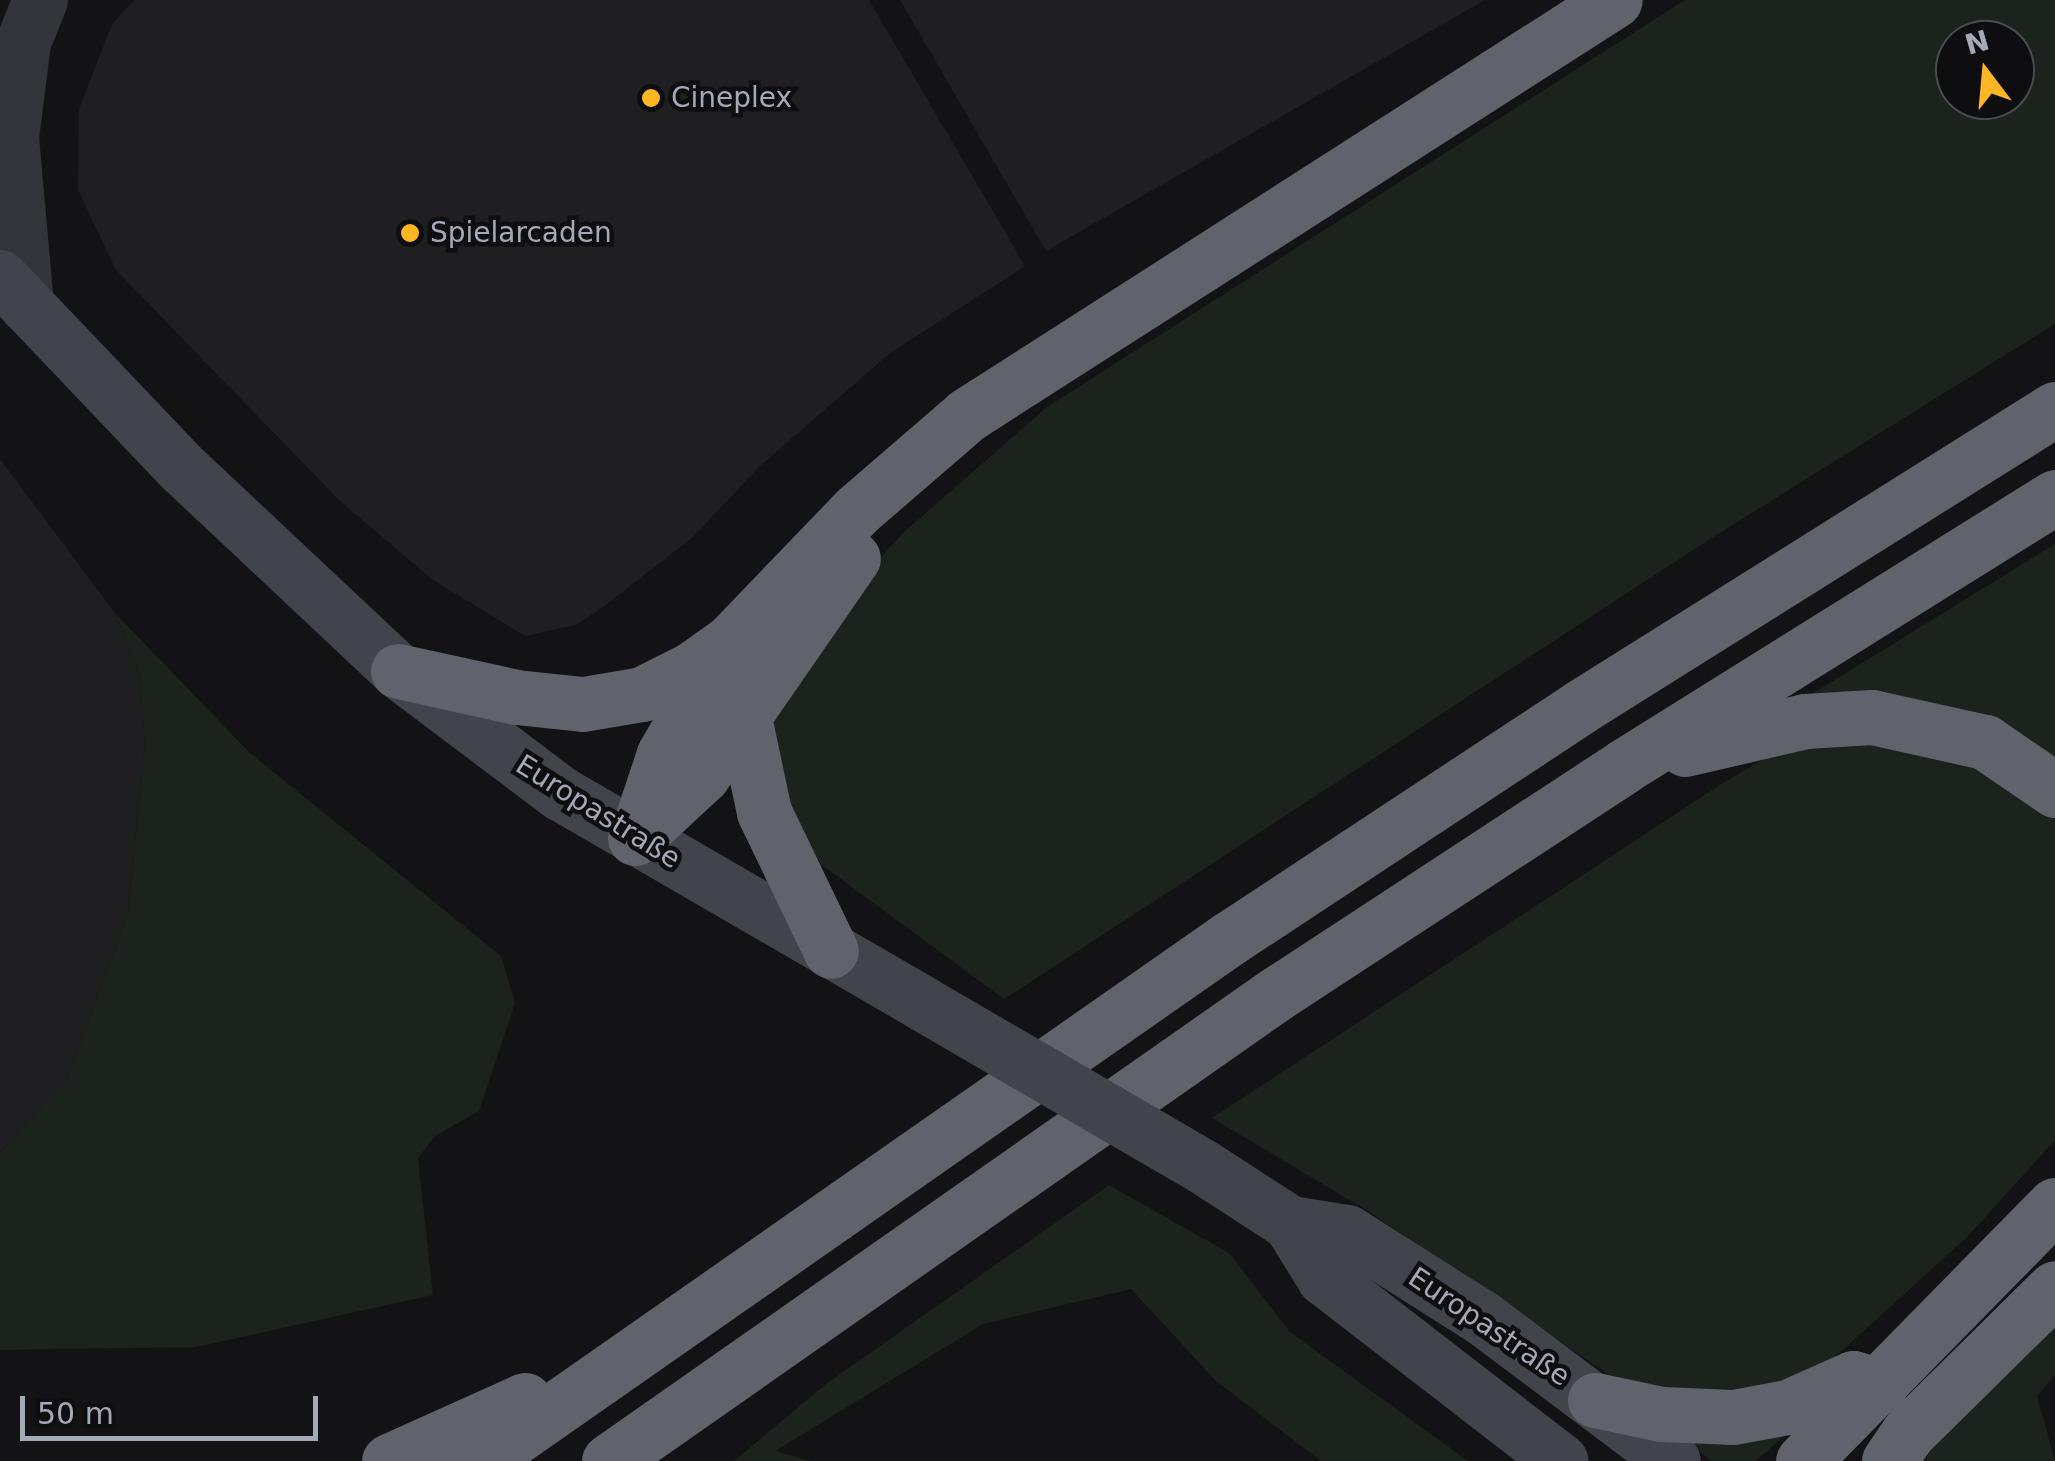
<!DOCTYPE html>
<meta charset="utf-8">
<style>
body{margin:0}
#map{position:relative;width:2055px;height:1461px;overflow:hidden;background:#131315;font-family:"DejaVu Sans",sans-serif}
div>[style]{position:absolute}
.built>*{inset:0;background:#1f1f22}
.green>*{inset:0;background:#1b231c}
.tertiary>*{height:55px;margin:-27.5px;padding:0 27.5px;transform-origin:27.5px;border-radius:27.5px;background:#34353b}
.secondary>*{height:55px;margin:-27.5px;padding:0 27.5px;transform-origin:27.5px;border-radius:27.5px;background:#42444b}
.motorway>*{height:55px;margin:-27.5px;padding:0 27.5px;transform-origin:27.5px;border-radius:27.5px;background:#60636c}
.secondary-bridge>*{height:55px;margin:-27.5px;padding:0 27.5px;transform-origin:27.5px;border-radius:27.5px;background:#42444b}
.dots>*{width:28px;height:28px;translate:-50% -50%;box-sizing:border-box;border:5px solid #0e0e10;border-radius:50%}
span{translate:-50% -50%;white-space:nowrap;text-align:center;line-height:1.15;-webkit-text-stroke:9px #0e0e10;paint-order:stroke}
.poi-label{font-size:28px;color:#a4a9b7}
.left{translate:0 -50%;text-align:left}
.street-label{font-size:28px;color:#a4a9b7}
.north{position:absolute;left:1935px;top:20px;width:100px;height:100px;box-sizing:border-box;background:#0e0e10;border:2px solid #4a4c53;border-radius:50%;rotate:344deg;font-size:28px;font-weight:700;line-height:40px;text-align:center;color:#a4a9b7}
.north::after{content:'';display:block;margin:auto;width:35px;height:45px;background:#ffb622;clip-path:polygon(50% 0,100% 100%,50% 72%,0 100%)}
.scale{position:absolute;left:20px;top:1396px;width:298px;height:45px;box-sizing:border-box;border:5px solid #a4a9b7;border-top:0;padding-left:12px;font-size:30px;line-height:35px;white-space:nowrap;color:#a4a9b7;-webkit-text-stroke:8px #0e0e10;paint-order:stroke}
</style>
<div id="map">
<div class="built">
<div style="clip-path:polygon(134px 0,869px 0,1025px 266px,889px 354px,760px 466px,693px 537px,603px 607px,576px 625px,525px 636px,433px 580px,340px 501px,116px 270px,78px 190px,79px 109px,112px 24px)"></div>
<div style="clip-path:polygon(900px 0,1485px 0,1046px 251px)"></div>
<div style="clip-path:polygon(0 459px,115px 613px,140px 675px,145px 745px,128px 913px,68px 1077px,0 1153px)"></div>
</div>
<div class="green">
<div style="clip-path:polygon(evenodd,1685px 0,2055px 0,2055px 324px,1710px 539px,1004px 999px,822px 865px,795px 825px,769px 741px,776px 703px,831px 613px,903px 533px,1047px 407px,1685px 0,1955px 40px,2015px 40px,2015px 100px,1955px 100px,1955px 40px)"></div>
<div style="clip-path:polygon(2055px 544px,2055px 766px,1802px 700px)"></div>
<div style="clip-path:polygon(115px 613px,250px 753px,501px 956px,515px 1003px,479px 1111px,435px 1136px,418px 1158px,433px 1295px,196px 1347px,0 1350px,0 1153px,68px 1077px,128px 913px,145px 745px,140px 675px)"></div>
<div style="clip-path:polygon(1845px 735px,1916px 740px,2021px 789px,2055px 820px,2055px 1140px,1967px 1237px,1824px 1367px,1788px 1388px,1658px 1391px,1608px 1374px,1368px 1211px,1212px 1118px,1720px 785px,1777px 751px)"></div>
<div style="clip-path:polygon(1109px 1185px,1229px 1253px,1290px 1332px,1468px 1461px,1321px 1461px,1216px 1381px,1131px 1289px,983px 1324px,775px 1451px,810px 1461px,734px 1461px,826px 1384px)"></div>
<div style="clip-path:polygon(2055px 1322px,2055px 1375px,2037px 1396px,2055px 1461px,1925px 1461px,1934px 1443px)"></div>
<div style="clip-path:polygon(1801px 1420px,1756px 1461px,1711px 1461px,1683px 1437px)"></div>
</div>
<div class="tertiary">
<div style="left:26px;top:305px;width:169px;rotate:-95.1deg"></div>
<div style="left:11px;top:137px;width:96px;rotate:-82.8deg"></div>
<div style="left:23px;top:42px;width:45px;rotate:-68deg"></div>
</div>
<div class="secondary">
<div style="left:0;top:277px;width:264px;rotate:46.4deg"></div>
<div style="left:182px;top:468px;width:296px;rotate:43.2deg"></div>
<div style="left:398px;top:671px;width:203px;rotate:37deg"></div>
<div style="left:560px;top:793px;width:419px;rotate:30.1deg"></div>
<div style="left:1202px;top:1166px;width:105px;rotate:32.9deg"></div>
<div style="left:1290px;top:1223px;width:58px;rotate:9deg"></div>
<div style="left:1347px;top:1232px;width:162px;rotate:32.4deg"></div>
<div style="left:1484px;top:1319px;width:236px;rotate:36.9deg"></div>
<div style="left:1290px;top:1223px;width:65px;rotate:58.3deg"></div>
<div style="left:1324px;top:1278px;width:299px;rotate:37.7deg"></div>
</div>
<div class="motorway">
<div style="left:398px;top:671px;width:121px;rotate:12.4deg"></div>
<div style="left:516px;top:697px;width:67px;rotate:6deg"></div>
<div style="left:583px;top:704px;width:60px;rotate:-9.6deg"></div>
<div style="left:642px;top:694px;width:56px;rotate:-26.6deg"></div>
<div style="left:692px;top:669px;width:47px;rotate:-35.4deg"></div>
<div style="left:730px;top:642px;width:183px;rotate:-46.1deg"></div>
<div style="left:857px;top:510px;width:145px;rotate:-40.8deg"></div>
<div style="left:967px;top:415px;width:769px;rotate:-32.64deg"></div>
<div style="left:743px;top:713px;width:101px;rotate:78deg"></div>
<div style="left:764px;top:812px;width:154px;rotate:64.3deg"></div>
<div style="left:1685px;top:749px;width:123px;rotate:-13.1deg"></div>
<div style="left:1805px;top:721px;width:67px;rotate:-3.4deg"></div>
<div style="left:1872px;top:717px;width:116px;rotate:12.5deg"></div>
<div style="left:1985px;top:742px;width:85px;rotate:34.4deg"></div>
<div style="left:638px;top:832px;width:82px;rotate:-71.6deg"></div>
<div style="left:664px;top:754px;width:121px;rotate:-59.8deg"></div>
<div style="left:635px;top:838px;width:91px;rotate:-42.8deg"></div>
<div style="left:702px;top:776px;width:265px;rotate:-55.3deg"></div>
<div style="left:1595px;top:1400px;width:67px;rotate:12deg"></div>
<div style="left:1661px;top:1414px;width:72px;rotate:2.4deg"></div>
<div style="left:1733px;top:1417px;width:56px;rotate:-10.3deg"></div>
<div style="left:1788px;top:1407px;width:71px;rotate:-24deg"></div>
<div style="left:1853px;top:1378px;width:28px;rotate:18deg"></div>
<div style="left:389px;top:1461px;width:149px;rotate:-24.2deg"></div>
<div style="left:481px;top:1461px;width:914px;rotate:-34.93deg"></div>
<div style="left:1230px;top:938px;width:419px;rotate:-33.4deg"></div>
<div style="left:1580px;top:707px;width:561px;rotate:-32.1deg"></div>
<div style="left:609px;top:1461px;width:814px;rotate:-35deg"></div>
<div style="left:1276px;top:994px;width:416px;rotate:-33.2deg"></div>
<div style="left:1624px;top:766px;width:508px;rotate:-31.97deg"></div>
<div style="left:1803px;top:1461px;width:359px;rotate:-45.5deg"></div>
<div style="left:1889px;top:1461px;width:34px;rotate:-56deg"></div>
<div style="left:1908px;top:1433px;width:206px;rotate:-44.6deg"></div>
</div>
<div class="secondary-bridge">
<div style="left:922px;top:1003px;width:324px;rotate:30.2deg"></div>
</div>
<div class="dots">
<div style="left:651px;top:98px;background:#ffb622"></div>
<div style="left:410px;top:233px;background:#ffb622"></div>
</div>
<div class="poi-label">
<span class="left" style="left:671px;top:98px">Cineplex</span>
<span class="left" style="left:430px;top:233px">Spielarcaden</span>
</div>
<div class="street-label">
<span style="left:598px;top:812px;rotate:32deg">Europastraße</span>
<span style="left:1489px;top:1327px;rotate:34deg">Europastraße</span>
</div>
<div class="north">N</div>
<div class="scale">50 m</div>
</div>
